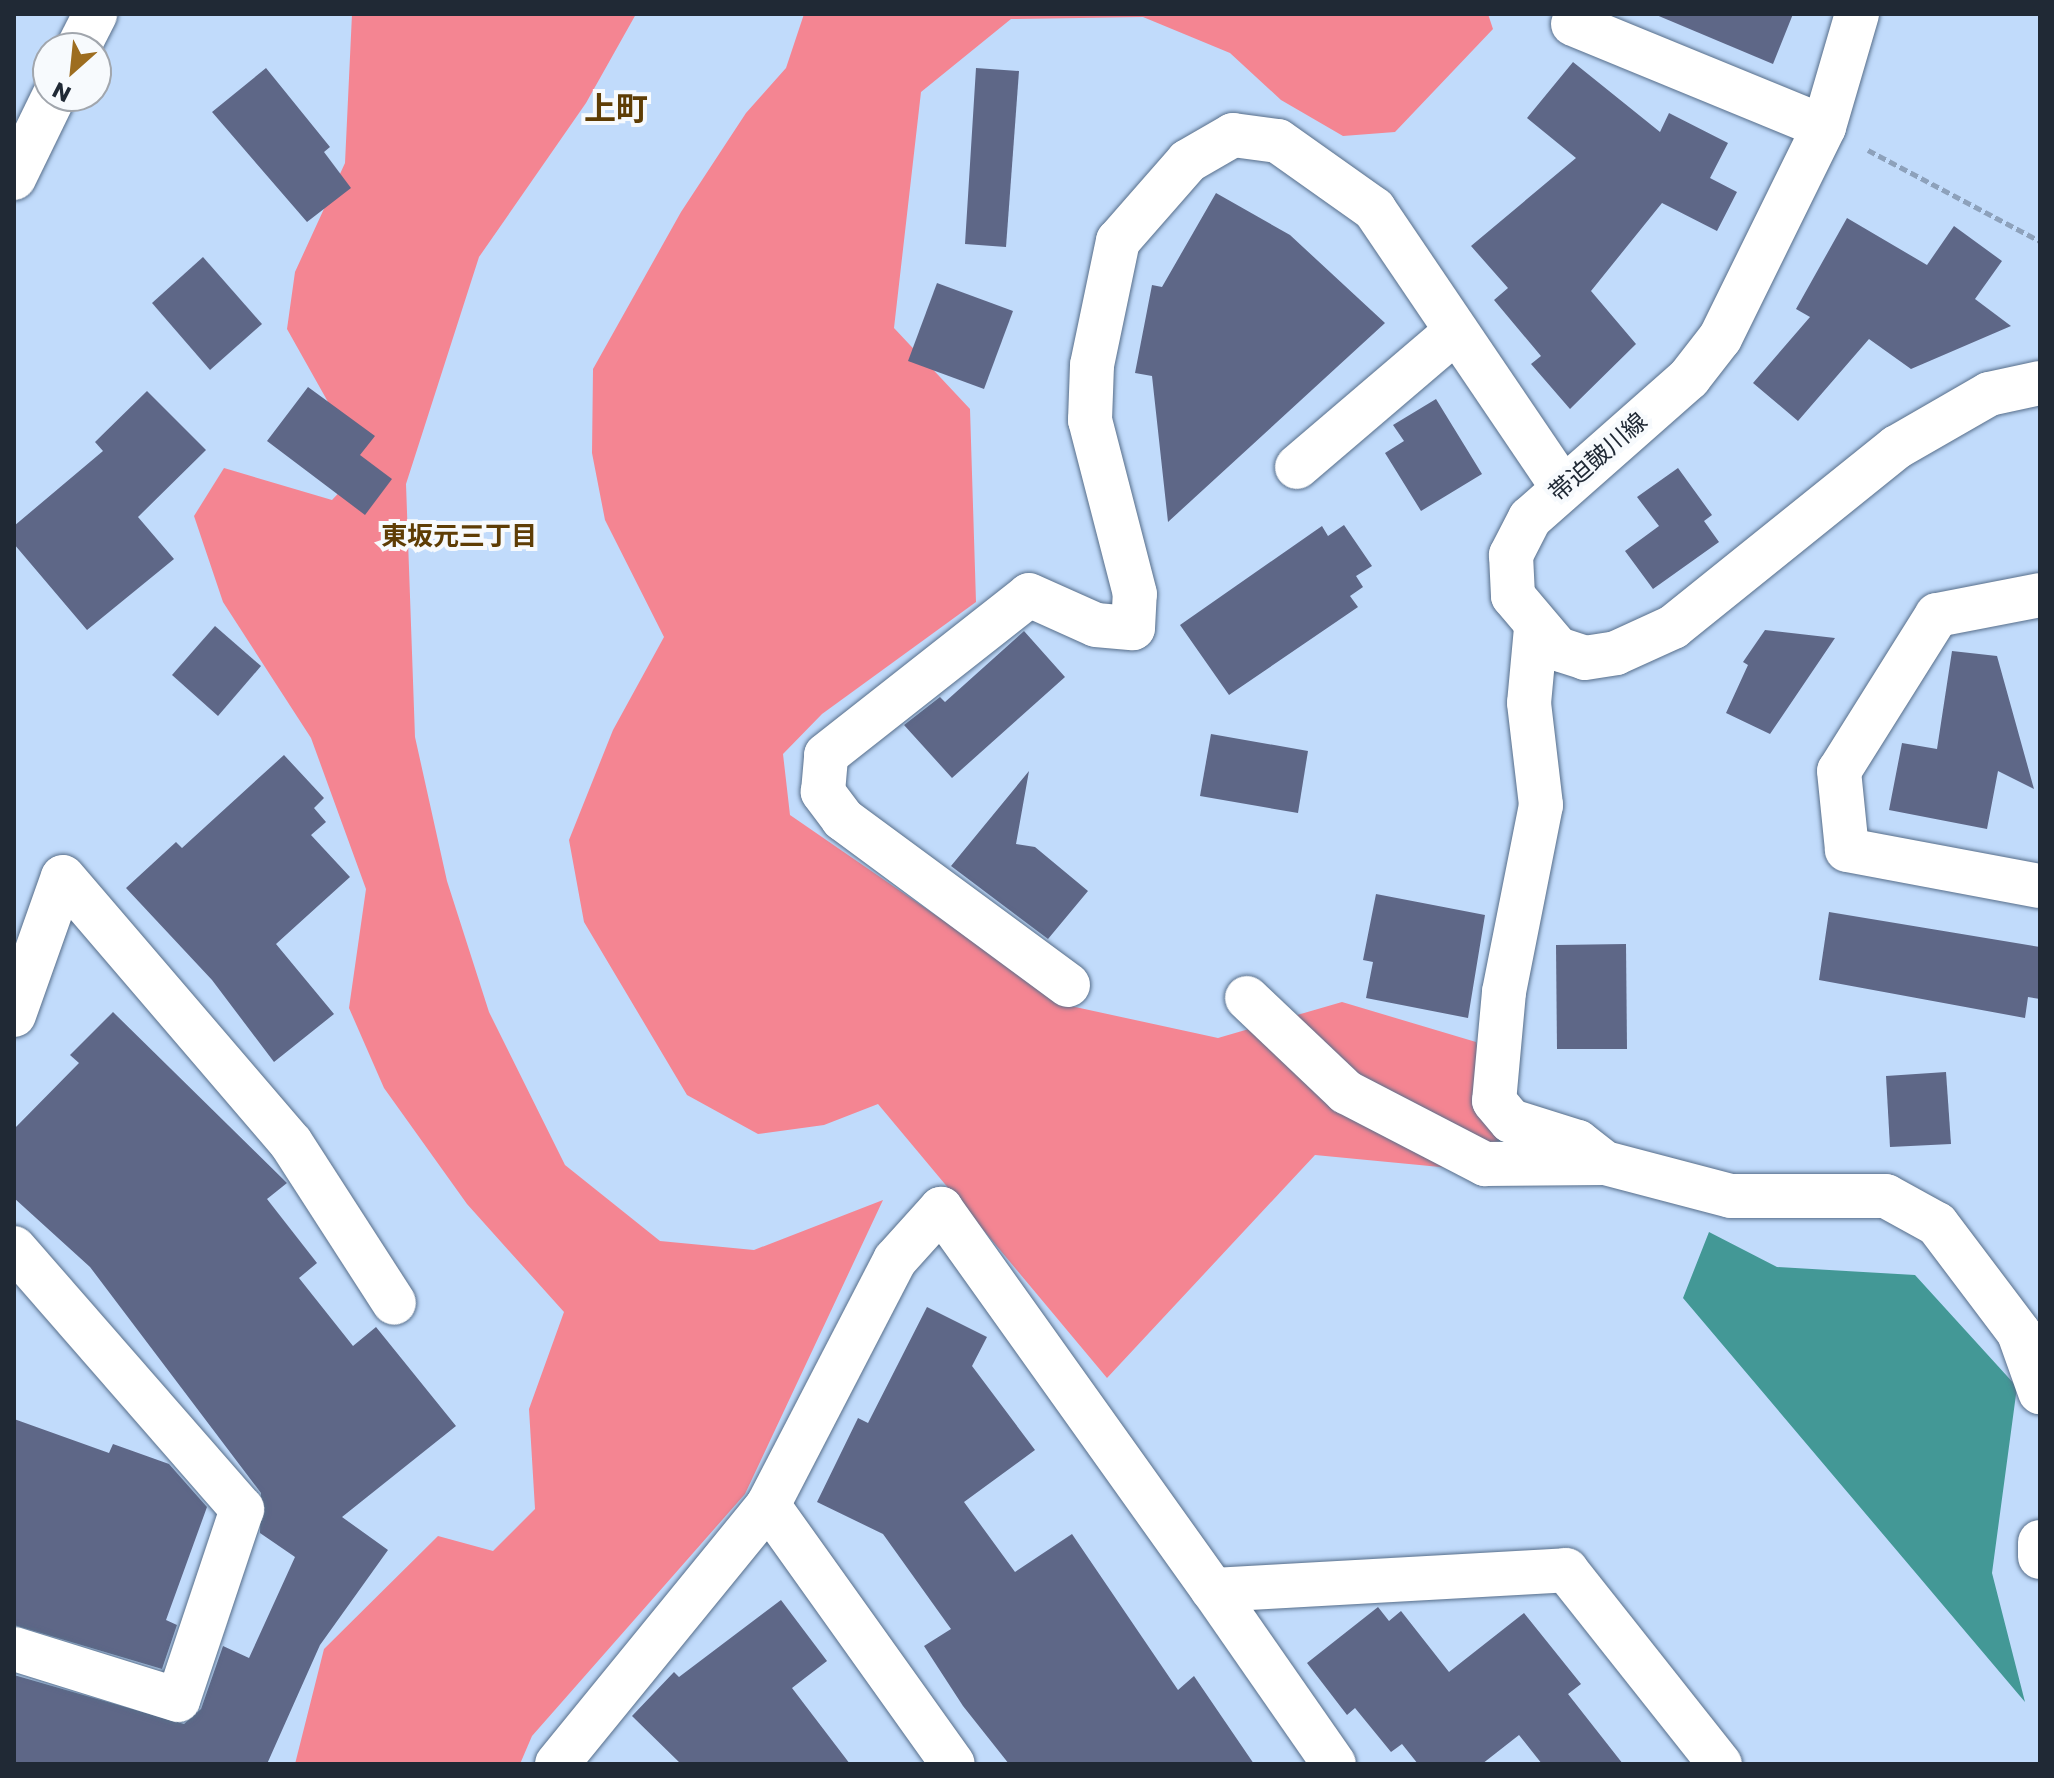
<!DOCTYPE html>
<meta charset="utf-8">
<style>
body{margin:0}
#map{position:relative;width:2054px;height:1778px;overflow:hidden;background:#c1dbfb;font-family:Poppins,"Noto Sans JP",sans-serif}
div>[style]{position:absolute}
.forest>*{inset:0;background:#f48592}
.water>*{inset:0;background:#439896}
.building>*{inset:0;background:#5e6787}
.path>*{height:5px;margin-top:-2.5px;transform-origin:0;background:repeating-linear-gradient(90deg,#8da1bb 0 8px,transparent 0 12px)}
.roads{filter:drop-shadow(0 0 2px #576e8a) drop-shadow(0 0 2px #576e8a)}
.minor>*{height:44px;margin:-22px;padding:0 22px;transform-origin:22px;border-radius:22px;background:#fff}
.tertiary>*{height:44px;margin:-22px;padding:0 22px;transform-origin:22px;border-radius:22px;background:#fff}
span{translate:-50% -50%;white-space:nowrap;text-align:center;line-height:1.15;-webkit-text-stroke:8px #f7fafd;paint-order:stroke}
.street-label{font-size:24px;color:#202935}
.neighbourhood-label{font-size:26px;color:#5e3d05;font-weight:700}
.district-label{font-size:32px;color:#5e3d05;font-weight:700}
.frame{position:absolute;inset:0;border:16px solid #202935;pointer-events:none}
.north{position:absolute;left:32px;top:32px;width:80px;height:80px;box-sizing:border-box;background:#f7fafd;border:2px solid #a1a6ad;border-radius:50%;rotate:207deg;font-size:22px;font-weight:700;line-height:32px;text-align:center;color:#202935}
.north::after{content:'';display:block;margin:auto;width:28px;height:36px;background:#9d6d20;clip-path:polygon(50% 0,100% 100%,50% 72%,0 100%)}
</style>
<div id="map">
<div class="forest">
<div style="clip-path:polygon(352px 14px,636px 14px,586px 103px,479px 257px,406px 484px,415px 737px,447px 881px,489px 1012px,565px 1165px,660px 1241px,754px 1250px,883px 1200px,745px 1494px,532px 1736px,520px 1764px,295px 1764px,324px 1649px,438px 1536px,493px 1551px,535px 1509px,529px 1409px,564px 1312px,467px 1204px,384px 1088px,349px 1008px,366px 889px,311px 738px,223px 602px,194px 516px,224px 468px,332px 500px,364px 466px,287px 329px,295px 272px,345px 163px)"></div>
<div style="clip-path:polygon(804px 14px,1488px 14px,1493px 29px,1395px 132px,1343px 136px,1281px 100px,1230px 53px,1143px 17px,1011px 19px,921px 92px,894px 328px,970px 409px,976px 602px,822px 714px,783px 754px,790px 815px,1066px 1005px,1218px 1038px,1342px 1002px,1476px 1042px,1503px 1159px,1461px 1169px,1315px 1155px,1107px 1378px,878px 1104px,824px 1125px,758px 1134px,687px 1095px,584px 922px,569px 840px,613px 730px,664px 637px,605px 520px,592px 453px,593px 369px,681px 212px,746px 113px,786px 68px)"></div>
</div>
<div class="water">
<div style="clip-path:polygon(1709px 1232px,1777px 1267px,1915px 1275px,2017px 1387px,1992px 1573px,2025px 1702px,1683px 1298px)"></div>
</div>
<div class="building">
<div style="clip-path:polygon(1654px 14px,1793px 14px,1773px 64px)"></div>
<div style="clip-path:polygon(1573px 62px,1660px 132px,1669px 113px,1728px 143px,1710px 178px,1737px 192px,1717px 231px,1662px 203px,1591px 291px,1636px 344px,1570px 409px,1531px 364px,1541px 356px,1494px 300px,1508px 288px,1471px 246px,1576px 158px,1527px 118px)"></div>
<div style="clip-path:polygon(266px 68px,330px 147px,324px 152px,351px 188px,307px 222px,212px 112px)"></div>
<div style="clip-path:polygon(976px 68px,1019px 71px,1006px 247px,965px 244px)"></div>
<div style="clip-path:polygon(1216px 193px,1290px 235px,1385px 323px,1168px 522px,1152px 376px,1135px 373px,1152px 285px,1162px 287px)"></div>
<div style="clip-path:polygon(1847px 218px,1927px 265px,1954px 226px,2002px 261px,1975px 299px,2011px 326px,1911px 369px,1869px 339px,1798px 421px,1753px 383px,1810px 317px,1796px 309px)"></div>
<div style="clip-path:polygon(203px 257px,262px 324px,210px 370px,152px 303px)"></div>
<div style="clip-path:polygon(937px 283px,1013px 311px,984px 389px,908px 361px)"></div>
<div style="clip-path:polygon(308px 387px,375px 436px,360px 455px,392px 479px,365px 515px,267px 441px)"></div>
<div style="clip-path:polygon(147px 391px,206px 450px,138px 517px,174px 559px,87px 630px,14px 544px,14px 526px,103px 451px,95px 442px)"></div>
<div style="clip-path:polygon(1436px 399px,1482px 474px,1421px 511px,1385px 453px,1404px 441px,1393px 425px)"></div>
<div style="clip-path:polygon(1678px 468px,1712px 515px,1704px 521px,1719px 542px,1653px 589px,1625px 551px,1659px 526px,1637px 497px)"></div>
<div style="clip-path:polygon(1344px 525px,1372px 566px,1356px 576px,1363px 587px,1350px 596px,1358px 607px,1229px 695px,1180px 625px,1322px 526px,1328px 536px)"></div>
<div style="clip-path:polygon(215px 626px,261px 666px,218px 716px,172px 675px)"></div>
<div style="clip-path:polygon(1765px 630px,1835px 638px,1770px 734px,1726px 713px,1748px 665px,1743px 662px)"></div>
<div style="clip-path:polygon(1024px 631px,1065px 677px,952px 778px,904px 725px,940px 697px,945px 702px)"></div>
<div style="clip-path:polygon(1952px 651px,1997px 656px,2034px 789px,1998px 771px,1987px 829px,1889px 810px,1902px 743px,1937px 749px)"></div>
<div style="clip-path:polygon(1211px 734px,1308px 751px,1298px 813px,1200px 796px)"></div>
<div style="clip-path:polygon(284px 755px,324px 798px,314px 808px,326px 822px,311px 835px,350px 877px,276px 944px,334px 1014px,274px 1062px,212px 980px,126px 888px,176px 842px,182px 848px)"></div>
<div style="clip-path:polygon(1029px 771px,1016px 844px,1035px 847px,1088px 891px,1048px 939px,951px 866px)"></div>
<div style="clip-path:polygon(1376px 894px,1485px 915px,1468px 1018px,1366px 998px,1373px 962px,1363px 960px)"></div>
<div style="clip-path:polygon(1829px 912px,2040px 947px,2040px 999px,2028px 997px,2025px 1018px,1819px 980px)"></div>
<div style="clip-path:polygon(1626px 944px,1627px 1049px,1557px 1049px,1556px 945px)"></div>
<div style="clip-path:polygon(113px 1012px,287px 1183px,267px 1199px,317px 1263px,299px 1278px,353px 1346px,376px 1327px,456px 1426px,342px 1517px,388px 1550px,320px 1645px,267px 1764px,14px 1764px,14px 1675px,184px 1724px,201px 1709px,223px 1646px,249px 1658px,295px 1557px,260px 1533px,261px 1493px,90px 1267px,14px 1198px,14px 1129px,79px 1063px,70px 1055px)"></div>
<div style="clip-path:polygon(1946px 1072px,1951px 1144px,1890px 1147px,1886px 1076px)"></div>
<div style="clip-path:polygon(927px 1307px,987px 1337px,972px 1366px,1035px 1450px,964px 1502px,1015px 1572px,1072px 1534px,1178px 1690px,1194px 1676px,1254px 1764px,1009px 1764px,963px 1706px,924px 1646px,951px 1629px,883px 1534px,817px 1502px,858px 1418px,868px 1423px)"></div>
<div style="clip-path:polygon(14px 1419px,109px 1453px,113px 1444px,169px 1464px,207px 1507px,166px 1620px,177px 1625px,162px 1669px,14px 1625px)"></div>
<div style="clip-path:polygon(781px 1600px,827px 1661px,792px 1688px,850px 1764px,681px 1764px,632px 1716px,674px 1672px,679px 1677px)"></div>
<div style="clip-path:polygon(1378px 1607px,1389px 1621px,1401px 1611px,1449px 1672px,1524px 1613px,1581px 1684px,1568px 1694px,1623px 1764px,1542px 1764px,1519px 1735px,1482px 1764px,1418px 1764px,1402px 1744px,1391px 1752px,1355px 1708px,1347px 1715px,1307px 1663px)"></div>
</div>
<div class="path">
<div style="left:1868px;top:150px;width:195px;rotate:27.9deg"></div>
</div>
<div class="roads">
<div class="minor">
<div style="left:1573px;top:24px;width:271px;rotate:22.3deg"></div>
<div style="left:78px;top:48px;width:38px;rotate:-63deg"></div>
<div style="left:14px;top:178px;width:91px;rotate:-64deg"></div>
<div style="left:1297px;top:467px;width:209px;rotate:-40.5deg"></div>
<div style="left:2040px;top:595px;width:105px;rotate:169deg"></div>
<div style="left:1937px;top:615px;width:184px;rotate:122.1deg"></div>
<div style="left:1839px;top:771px;width:79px;rotate:84.2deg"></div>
<div style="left:1847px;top:850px;width:196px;rotate:10.6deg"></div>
<div style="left:1536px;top:628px;width:75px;rotate:95.3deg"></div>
<div style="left:1529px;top:703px;width:103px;rotate:83.3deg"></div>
<div style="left:1541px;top:805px;width:191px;rotate:101.2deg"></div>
<div style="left:1504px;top:992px;width:109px;rotate:95.2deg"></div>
<div style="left:1494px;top:1101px;width:26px;rotate:50deg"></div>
<div style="left:1511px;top:1121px;width:70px;rotate:17.4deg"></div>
<div style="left:1578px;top:1142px;width:28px;rotate:38deg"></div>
<div style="left:1068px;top:985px;width:280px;rotate:-143.6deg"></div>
<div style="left:843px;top:819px;width:34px;rotate:-127deg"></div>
<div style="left:823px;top:792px;width:37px;rotate:-85deg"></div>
<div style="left:826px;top:755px;width:258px;rotate:-38.2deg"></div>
<div style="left:1029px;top:595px;width:73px;rotate:24.1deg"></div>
<div style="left:1096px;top:625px;width:37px;rotate:5deg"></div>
<div style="left:1133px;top:628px;width:34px;rotate:-87deg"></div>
<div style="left:1135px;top:594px;width:180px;rotate:-104.5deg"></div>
<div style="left:1090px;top:420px;width:55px;rotate:-87.9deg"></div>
<div style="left:1092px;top:365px;width:127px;rotate:-78.2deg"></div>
<div style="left:1118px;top:241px;width:106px;rotate:-48.8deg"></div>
<div style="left:1188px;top:161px;width:52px;rotate:-30deg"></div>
<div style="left:1233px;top:135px;width:45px;rotate:7.6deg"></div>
<div style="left:1278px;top:141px;width:118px;rotate:35.3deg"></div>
<div style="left:1374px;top:209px;width:333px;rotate:55.9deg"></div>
<div style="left:1247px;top:998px;width:137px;rotate:43.5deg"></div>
<div style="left:1346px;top:1092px;width:157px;rotate:27.4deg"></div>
<div style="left:1485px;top:1164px;width:120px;rotate:-0.5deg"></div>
<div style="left:1605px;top:1163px;width:130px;rotate:14.7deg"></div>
<div style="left:1731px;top:1196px;width:155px"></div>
<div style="left:1886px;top:1196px;width:58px;rotate:28.8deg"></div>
<div style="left:1937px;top:1224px;width:136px;rotate:53deg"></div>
<div style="left:2019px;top:1333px;width:63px;rotate:70.4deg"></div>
<div style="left:14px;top:1015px;width:146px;rotate:-70.5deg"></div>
<div style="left:63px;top:877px;width:350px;rotate:49.4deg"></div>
<div style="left:291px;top:1143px;width:190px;rotate:57.2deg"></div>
<div style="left:14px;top:1248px;width:347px;rotate:48.9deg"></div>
<div style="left:242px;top:1509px;width:201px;rotate:108.5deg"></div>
<div style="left:178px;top:1700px;width:172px;rotate:-162.7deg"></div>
<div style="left:768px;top:1505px;width:318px;rotate:54.5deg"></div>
<div style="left:2040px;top:1542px;width:15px;rotate:90deg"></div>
<div style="left:1213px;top:1590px;width:212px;rotate:55.2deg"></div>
<div style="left:557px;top:1764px;width:334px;rotate:-50.8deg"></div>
<div style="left:768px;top:1505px;width:276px;rotate:-62.6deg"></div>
<div style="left:895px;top:1260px;width:69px;rotate:-48deg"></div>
<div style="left:941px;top:1209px;width:468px;rotate:54.5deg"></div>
<div style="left:1213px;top:1590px;width:354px;rotate:-3.2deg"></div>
<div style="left:1566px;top:1570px;width:248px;rotate:51.6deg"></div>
</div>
<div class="tertiary">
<div style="left:1857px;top:14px;width:118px;rotate:106.3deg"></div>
<div style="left:1824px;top:127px;width:235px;rotate:116.2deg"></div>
<div style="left:1720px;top:338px;width:51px;rotate:127.8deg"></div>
<div style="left:1689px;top:378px;width:212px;rotate:138.6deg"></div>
<div style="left:1530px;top:518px;width:42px;rotate:117.2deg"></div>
<div style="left:1511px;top:555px;width:41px;rotate:87.2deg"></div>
<div style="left:1513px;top:596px;width:70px;rotate:49.7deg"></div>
<div style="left:1558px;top:649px;width:28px;rotate:18deg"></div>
<div style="left:1585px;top:658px;width:31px;rotate:-9deg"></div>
<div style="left:1616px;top:653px;width:63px;rotate:-24.5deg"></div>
<div style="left:1673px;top:627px;width:287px;rotate:-38.8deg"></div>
<div style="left:1897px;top:447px;width:106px;rotate:-29.9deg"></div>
<div style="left:1989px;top:394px;width:52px;rotate:-12.2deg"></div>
</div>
</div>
<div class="street-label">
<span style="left:1598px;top:457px;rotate:-41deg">帯迫皷川線</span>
</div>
<div class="neighbourhood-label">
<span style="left:459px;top:537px">東坂元三丁目</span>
</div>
<div class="district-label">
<span style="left:616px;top:109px">上町</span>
</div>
<div class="frame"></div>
<div class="north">N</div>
</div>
